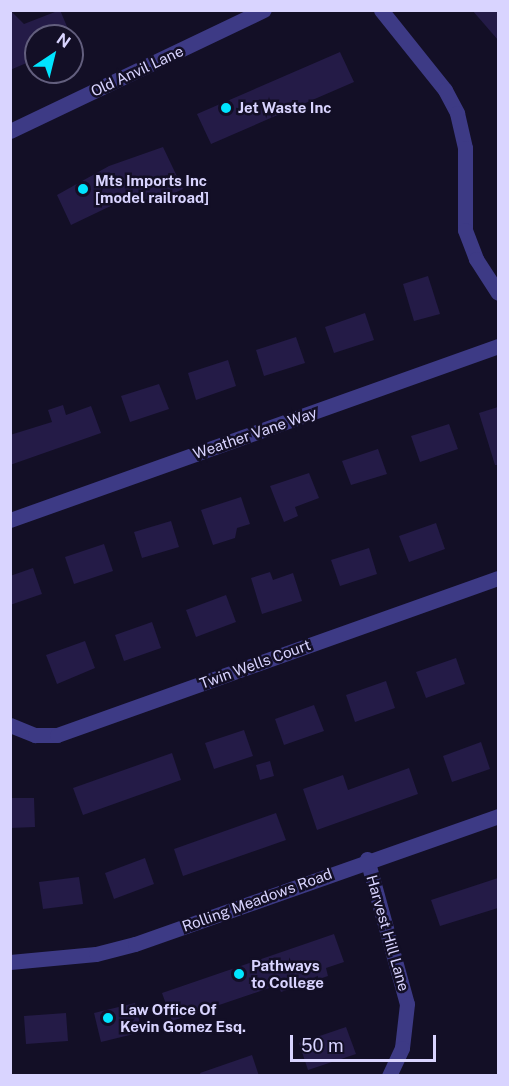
<!DOCTYPE html>
<style>
body{margin:0}
#map{position:relative;width:509px;height:1086px;overflow:hidden;background:#130f26;font-family:"Public Sans",sans-serif}
div>[style]{position:absolute}
.building>*{inset:0;background:#241b47}
.street>*{height:15px;margin:-7.5px;padding:0 7.5px;transform-origin:7.5px;border-radius:7.5px;background:#3d3a85}
.dots>*{width:16px;height:16px;translate:-50% -50%;box-sizing:border-box;border:3px solid #130f26;border-radius:50%}
span{translate:-50% -50%;white-space:nowrap;text-align:center;line-height:1.15;-webkit-text-stroke:5px #130f26;paint-order:stroke}
.street-label{font-size:15px;color:#d9d4ff}
.poi-label{font-size:15px;color:#d9d4ff;font-weight:700}
.left{translate:0 -50%;text-align:left}
.frame{position:absolute;inset:0;border:12px solid #d9d4ff;pointer-events:none}
.north{position:absolute;left:24px;top:24px;width:60px;height:60px;box-sizing:border-box;background:#130f26;border:2px solid #625e7d;border-radius:50%;rotate:35deg;font-size:16px;font-weight:700;line-height:24px;text-align:center;color:#d9d4ff}
.north::after{content:'';display:block;margin:auto;width:21px;height:27px;background:#00e5ff;clip-path:polygon(50% 0,100% 100%,50% 72%,0 100%)}
.scale{position:absolute;left:290px;top:1035px;width:146px;height:27px;box-sizing:border-box;border:3px solid #d9d4ff;border-top:0;padding-left:8px;font-size:18px;line-height:21px;white-space:nowrap;color:#d9d4ff;-webkit-text-stroke:4px #130f26;paint-order:stroke}
</style>
<div id="map">
<div class="building">
<div style="clip-path:polygon(10px 10px,24px 24px,60px 10px,71px 36px,36px 36px,36px 59px,10px 70px)"></div>
<div style="clip-path:polygon(472px 10px,498px 10px,498px 40px)"></div>
<div style="clip-path:polygon(340px 52px,354px 82px,211px 144px,197px 114px)"></div>
<div style="clip-path:polygon(163px 147px,183px 189px,148px 205px,142px 191px,71px 225px,57px 195px,109px 166px)"></div>
<div style="clip-path:polygon(428px 276px,440px 314px,414px 321px,403px 284px)"></div>
<div style="clip-path:polygon(365px 313px,374px 340px,334px 353px,325px 327px)"></div>
<div style="clip-path:polygon(296px 337px,305px 363px,264px 376px,256px 350px)"></div>
<div style="clip-path:polygon(228px 360px,236px 386px,196px 400px,188px 373px)"></div>
<div style="clip-path:polygon(159px 384px,169px 409px,130px 422px,121px 396px)"></div>
<div style="clip-path:polygon(63px 405px,66px 415px,91px 406px,101px 433px,10px 465px,10px 435px,52px 422px,48px 410px)"></div>
<div style="clip-path:polygon(498px 407px,498px 465px,495px 465px,479px 413px)"></div>
<div style="clip-path:polygon(449px 424px,458px 449px,420px 462px,411px 436px)"></div>
<div style="clip-path:polygon(378px 449px,387px 474px,351px 485px,342px 461px)"></div>
<div style="clip-path:polygon(309px 473px,319px 498px,295px 507px,298px 516px,284px 522px,270px 486px)"></div>
<div style="clip-path:polygon(241px 497px,250px 524px,237px 528px,235px 538px,213px 545px,201px 510px)"></div>
<div style="clip-path:polygon(171px 521px,179px 547px,142px 558px,134px 532px)"></div>
<div style="clip-path:polygon(436px 523px,445px 549px,409px 562px,399px 536px)"></div>
<div style="clip-path:polygon(104px 544px,113px 571px,74px 584px,65px 557px)"></div>
<div style="clip-path:polygon(369px 548px,377px 574px,340px 586px,331px 560px)"></div>
<div style="clip-path:polygon(33px 568px,42px 594px,10px 605px,10px 576px)"></div>
<div style="clip-path:polygon(270px 572px,273px 580px,293px 573px,302px 601px,262px 614px,251px 578px)"></div>
<div style="clip-path:polygon(226px 595px,236px 622px,196px 637px,186px 610px)"></div>
<div style="clip-path:polygon(152px 622px,161px 648px,124px 661px,115px 635px)"></div>
<div style="clip-path:polygon(85px 641px,95px 668px,57px 684px,46px 655px)"></div>
<div style="clip-path:polygon(456px 658px,465px 684px,426px 698px,416px 672px)"></div>
<div style="clip-path:polygon(386px 681px,395px 708px,355px 722px,346px 695px)"></div>
<div style="clip-path:polygon(314px 705px,324px 731px,284px 745px,275px 719px)"></div>
<div style="clip-path:polygon(244px 730px,253px 756px,214px 769px,205px 743px)"></div>
<div style="clip-path:polygon(481px 742px,490px 769px,452px 782px,443px 756px)"></div>
<div style="clip-path:polygon(172px 753px,181px 780px,83px 815px,73px 788px)"></div>
<div style="clip-path:polygon(270px 761px,274px 776px,260px 780px,256px 765px)"></div>
<div style="clip-path:polygon(409px 768px,418px 794px,317px 830px,303px 789px,343px 775px,348px 790px)"></div>
<div style="clip-path:polygon(10px 798px,34px 798px,35px 827px,10px 828px)"></div>
<div style="clip-path:polygon(276px 813px,286px 840px,183px 876px,174px 849px)"></div>
<div style="clip-path:polygon(145px 858px,154px 884px,114px 899px,105px 873px)"></div>
<div style="clip-path:polygon(79px 877px,83px 904px,43px 909px,39px 882px)"></div>
<div style="clip-path:polygon(498px 878px,498px 908px,440px 926px,431px 900px)"></div>
<div style="clip-path:polygon(334px 934px,344px 962px,326px 968px,328px 976px,281px 992px,278px 985px,172px 1021px,162px 993px)"></div>
<div style="clip-path:polygon(135px 1003px,142px 1032px,101px 1042px,94px 1013px)"></div>
<div style="clip-path:polygon(66px 1013px,68px 1041px,26px 1044px,24px 1016px)"></div>
<div style="clip-path:polygon(346px 1027px,356px 1054px,308px 1070px,299px 1043px)"></div>
<div style="clip-path:polygon(252px 1055px,259px 1076px,201px 1076px,200px 1073px)"></div>
</div>
<div class="street">
<div style="left:381px;top:10px;width:102px;rotate:51.3deg"></div>
<div style="left:445px;top:90px;width:26px;rotate:62deg"></div>
<div style="left:457px;top:113px;width:36px;rotate:77deg"></div>
<div style="left:465px;top:148px;width:82px;rotate:90deg"></div>
<div style="left:465px;top:230px;width:31px;rotate:69deg"></div>
<div style="left:476px;top:259px;width:40px;rotate:57.1deg"></div>
<div style="left:10px;top:131px;width:281px;rotate:-25.5deg"></div>
<div style="left:10px;top:520px;width:518px;rotate:-19.62deg"></div>
<div style="left:10px;top:725px;width:27px;rotate:22deg"></div>
<div style="left:35px;top:735px;width:22px"></div>
<div style="left:57px;top:735px;width:468px;rotate:-19.6deg"></div>
<div style="left:367px;top:859px;width:150px;rotate:74.6deg"></div>
<div style="left:407px;top:1004px;width:44px;rotate:96.5deg"></div>
<div style="left:402px;top:1048px;width:31px;rotate:115deg"></div>
<div style="left:10px;top:962px;width:86px;rotate:-5.3deg"></div>
<div style="left:96px;top:954px;width:40px;rotate:-14.4deg"></div>
<div style="left:135px;top:944px;width:385px;rotate:-19.4deg"></div>
</div>
<div class="dots">
<div style="left:226px;top:108px;background:#00e5ff"></div>
<div style="left:83px;top:189px;background:#00e5ff"></div>
<div style="left:239px;top:974px;background:#00e5ff"></div>
<div style="left:108px;top:1018px;background:#00e5ff"></div>
</div>
<div class="street-label">
<span style="left:137px;top:71px;rotate:-25deg">Old Anvil Lane</span>
<span style="left:255px;top:433px;rotate:-19deg">Weather Vane Way</span>
<span style="left:255px;top:664px;rotate:-20deg">Twin Wells Court</span>
<span style="left:257px;top:900px;rotate:-20deg">Rolling Meadows Road</span>
<span style="left:388px;top:933px;rotate:74deg">Harvest Hill Lane</span>
</div>
<div class="poi-label">
<span class="left" style="left:238px;top:108px">Jet Waste Inc</span>
<span class="left" style="left:95px;top:189px">Mts Imports Inc<br>[model railroad]</span>
<span class="left" style="left:251px;top:974px">Pathways<br>to College</span>
<span class="left" style="left:120px;top:1018px">Law Office Of<br>Kevin Gomez Esq.</span>
</div>
<div class="frame"></div>
<div class="north">N</div>
<div class="scale">50 m</div>
</div>
